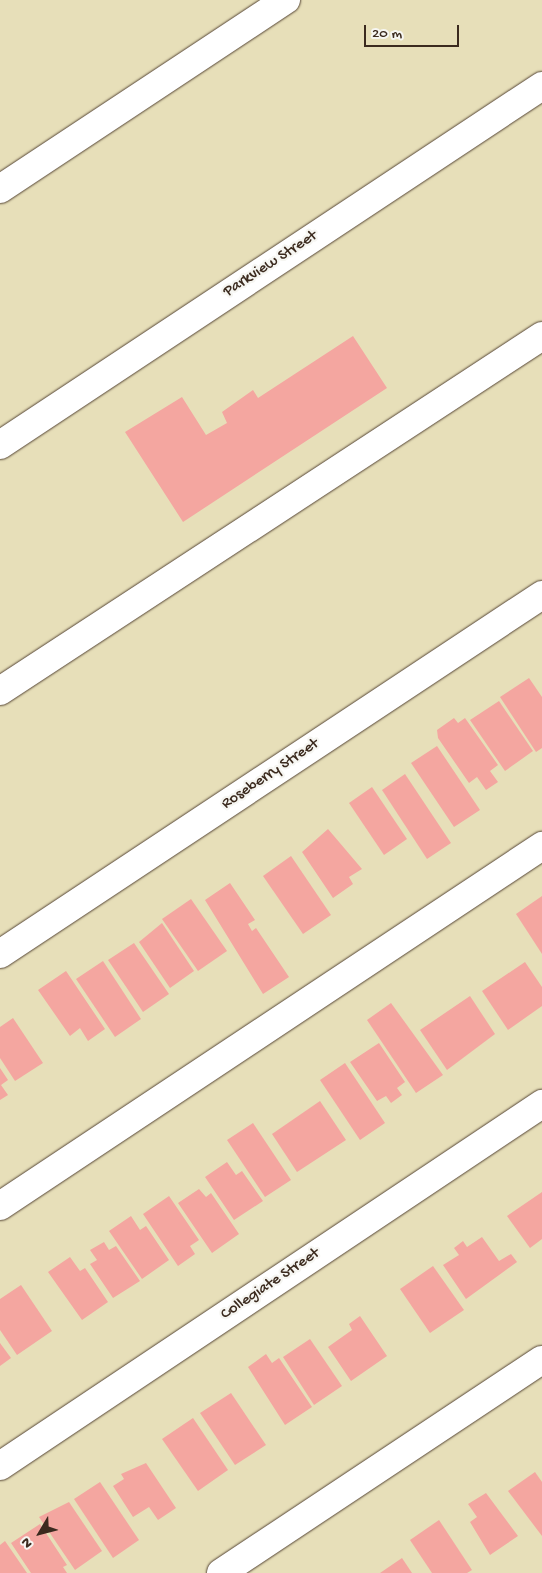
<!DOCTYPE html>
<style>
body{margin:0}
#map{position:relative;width:542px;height:1573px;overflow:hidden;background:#e7dfb9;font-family:"Gochi Hand",sans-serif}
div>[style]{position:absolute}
.building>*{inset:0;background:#f4a6a0}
.roads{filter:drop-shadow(0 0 1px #554535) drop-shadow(0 0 1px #554535)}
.minor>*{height:28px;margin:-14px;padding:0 14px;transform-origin:14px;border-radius:14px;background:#fff}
span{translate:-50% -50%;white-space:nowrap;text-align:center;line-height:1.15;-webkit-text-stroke:4.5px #f6f6f2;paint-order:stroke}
.street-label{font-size:16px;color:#3b2a1e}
.north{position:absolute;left:15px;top:1508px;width:50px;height:50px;-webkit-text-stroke:4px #f6f6f2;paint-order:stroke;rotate:233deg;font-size:14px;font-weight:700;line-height:20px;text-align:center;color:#3b2a1e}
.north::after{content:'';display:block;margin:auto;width:18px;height:22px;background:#3b2a1e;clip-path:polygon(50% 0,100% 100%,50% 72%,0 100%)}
.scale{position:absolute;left:364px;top:25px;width:95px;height:22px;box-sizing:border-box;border:2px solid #3b2a1e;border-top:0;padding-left:6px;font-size:15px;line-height:18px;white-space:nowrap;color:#3b2a1e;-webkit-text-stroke:4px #f6f6f2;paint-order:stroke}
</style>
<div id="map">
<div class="building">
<div style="clip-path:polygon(353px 336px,387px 388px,183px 522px,125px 432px,182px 397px,206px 435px,227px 423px,222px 412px,253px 390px,258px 398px)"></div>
<div style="clip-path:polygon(529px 678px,542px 697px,542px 748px,536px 752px,500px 697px)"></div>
<div style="clip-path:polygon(499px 701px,533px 751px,505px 771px,470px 720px)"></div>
<div style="clip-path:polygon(454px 718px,458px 723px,465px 718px,498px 765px,490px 771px,498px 782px,486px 790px,477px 777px,469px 783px,438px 738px,437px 730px)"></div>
<div style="clip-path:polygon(437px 746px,480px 810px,454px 827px,411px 763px)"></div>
<div style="clip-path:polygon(405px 774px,451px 843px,427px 859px,382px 790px)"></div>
<div style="clip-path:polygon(372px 787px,407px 839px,384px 855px,349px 803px)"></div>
<div style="clip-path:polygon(328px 829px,362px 869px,349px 877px,353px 884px,333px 898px,302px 852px)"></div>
<div style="clip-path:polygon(291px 856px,331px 915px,303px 934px,263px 876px)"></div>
<div style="clip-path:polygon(230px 883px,255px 920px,248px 924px,252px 931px,256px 928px,289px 977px,263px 994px,205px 900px)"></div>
<div style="clip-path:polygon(542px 896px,542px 954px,516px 914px)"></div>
<div style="clip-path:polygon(191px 899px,227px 951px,198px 971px,162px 919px)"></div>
<div style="clip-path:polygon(162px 923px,194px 971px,170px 988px,139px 942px)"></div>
<div style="clip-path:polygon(134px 943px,169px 994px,143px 1012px,108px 960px)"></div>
<div style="clip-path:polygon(103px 961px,141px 1019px,115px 1037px,76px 979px)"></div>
<div style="clip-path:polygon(525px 962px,542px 987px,542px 1006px,508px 1030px,482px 991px)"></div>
<div style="clip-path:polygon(66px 971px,105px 1029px,88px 1041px,80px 1028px,70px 1036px,38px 990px)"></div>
<div style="clip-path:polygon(470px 996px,495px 1034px,447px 1070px,420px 1030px)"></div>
<div style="clip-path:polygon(391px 1003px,443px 1075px,416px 1093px,367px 1020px)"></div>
<div style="clip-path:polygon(13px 1018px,43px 1063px,15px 1081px,0 1058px,0 1027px)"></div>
<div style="clip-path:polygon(379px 1043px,405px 1082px,397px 1088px,402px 1095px,391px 1103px,386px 1096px,377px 1101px,350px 1062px)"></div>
<div style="clip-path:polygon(345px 1063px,385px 1123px,360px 1140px,320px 1080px)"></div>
<div style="clip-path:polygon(0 1068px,8px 1080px,1px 1085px,8px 1095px,0 1100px)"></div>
<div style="clip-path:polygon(320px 1101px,346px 1140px,297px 1172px,272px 1134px)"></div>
<div style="clip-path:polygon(253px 1123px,291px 1180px,265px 1197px,227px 1140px)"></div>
<div style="clip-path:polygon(227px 1162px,236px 1175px,242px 1171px,263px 1201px,234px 1220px,205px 1177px)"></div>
<div style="clip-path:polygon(199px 1189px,206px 1197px,211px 1193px,239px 1234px,212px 1253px,178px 1203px)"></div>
<div style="clip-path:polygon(542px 1192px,542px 1239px,530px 1248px,507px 1216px)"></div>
<div style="clip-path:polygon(169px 1196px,199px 1240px,190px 1246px,195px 1254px,178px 1266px,143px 1214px)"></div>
<div style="clip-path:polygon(131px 1216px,140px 1230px,146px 1226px,169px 1260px,142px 1279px,109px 1231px)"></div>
<div style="clip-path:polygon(482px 1237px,499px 1261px,511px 1254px,517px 1262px,466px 1299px,443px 1265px,459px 1255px,454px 1248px,463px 1241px,467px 1247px)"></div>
<div style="clip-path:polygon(104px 1242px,109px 1250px,116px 1246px,140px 1281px,113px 1298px,90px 1264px,97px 1260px,90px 1250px)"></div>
<div style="clip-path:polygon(70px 1257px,80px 1271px,85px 1268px,108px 1302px,82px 1320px,48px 1272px)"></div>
<div style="clip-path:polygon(433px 1266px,464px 1310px,430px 1333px,400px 1289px)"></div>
<div style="clip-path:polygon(21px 1285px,52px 1331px,17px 1355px,0 1330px,0 1299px)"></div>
<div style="clip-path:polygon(360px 1316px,387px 1356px,351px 1381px,328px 1347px,352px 1330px,349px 1324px)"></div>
<div style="clip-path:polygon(310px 1339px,342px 1386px,314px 1405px,283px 1357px)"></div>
<div style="clip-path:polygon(0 1343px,11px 1358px,0 1366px)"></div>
<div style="clip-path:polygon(266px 1354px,272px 1363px,279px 1358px,312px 1407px,285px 1425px,248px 1367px)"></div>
<div style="clip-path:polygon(231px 1393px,266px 1445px,235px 1465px,200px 1413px)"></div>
<div style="clip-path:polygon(193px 1418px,228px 1470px,198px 1491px,162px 1439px)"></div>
<div style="clip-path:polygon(146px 1463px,176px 1508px,158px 1520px,149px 1507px,133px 1517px,113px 1486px,124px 1479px,121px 1474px)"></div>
<div style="clip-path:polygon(535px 1472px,542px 1482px,542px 1536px,508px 1491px)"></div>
<div style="clip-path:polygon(100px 1482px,139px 1540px,113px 1558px,74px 1499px)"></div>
<div style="clip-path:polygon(486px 1493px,518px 1536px,490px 1555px,470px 1522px,477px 1517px,468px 1504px)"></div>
<div style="clip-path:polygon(69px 1502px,102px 1551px,75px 1570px,39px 1517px)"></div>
<div style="clip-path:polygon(439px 1520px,472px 1570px,467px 1573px,432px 1573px,410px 1540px)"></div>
<div style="clip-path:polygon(40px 1524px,67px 1565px,63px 1567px,67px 1573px,31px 1573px,11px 1543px)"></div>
<div style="clip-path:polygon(5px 1541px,27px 1573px,0 1573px,0 1545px)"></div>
<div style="clip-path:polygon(402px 1558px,412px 1573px,380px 1573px)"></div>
</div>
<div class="roads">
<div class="minor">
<div style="left:0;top:189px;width:343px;rotate:-33.5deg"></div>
<div style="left:0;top:445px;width:650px;rotate:-33.52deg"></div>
<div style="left:0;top:691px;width:648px;rotate:-33.22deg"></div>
<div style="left:0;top:954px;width:650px;rotate:-33.52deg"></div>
<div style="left:0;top:1206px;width:651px;rotate:-33.59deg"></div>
<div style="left:0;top:1466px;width:652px;rotate:-33.74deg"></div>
<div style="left:221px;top:1573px;width:385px;rotate:-33.6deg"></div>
</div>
</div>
<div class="street-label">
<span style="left:271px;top:265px;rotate:-33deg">Parkview Street</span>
<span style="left:271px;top:775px;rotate:-34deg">Roseberry Street</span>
<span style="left:271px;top:1285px;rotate:-34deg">Collegiate Street</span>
</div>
<div class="north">N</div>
<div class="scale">20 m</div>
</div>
